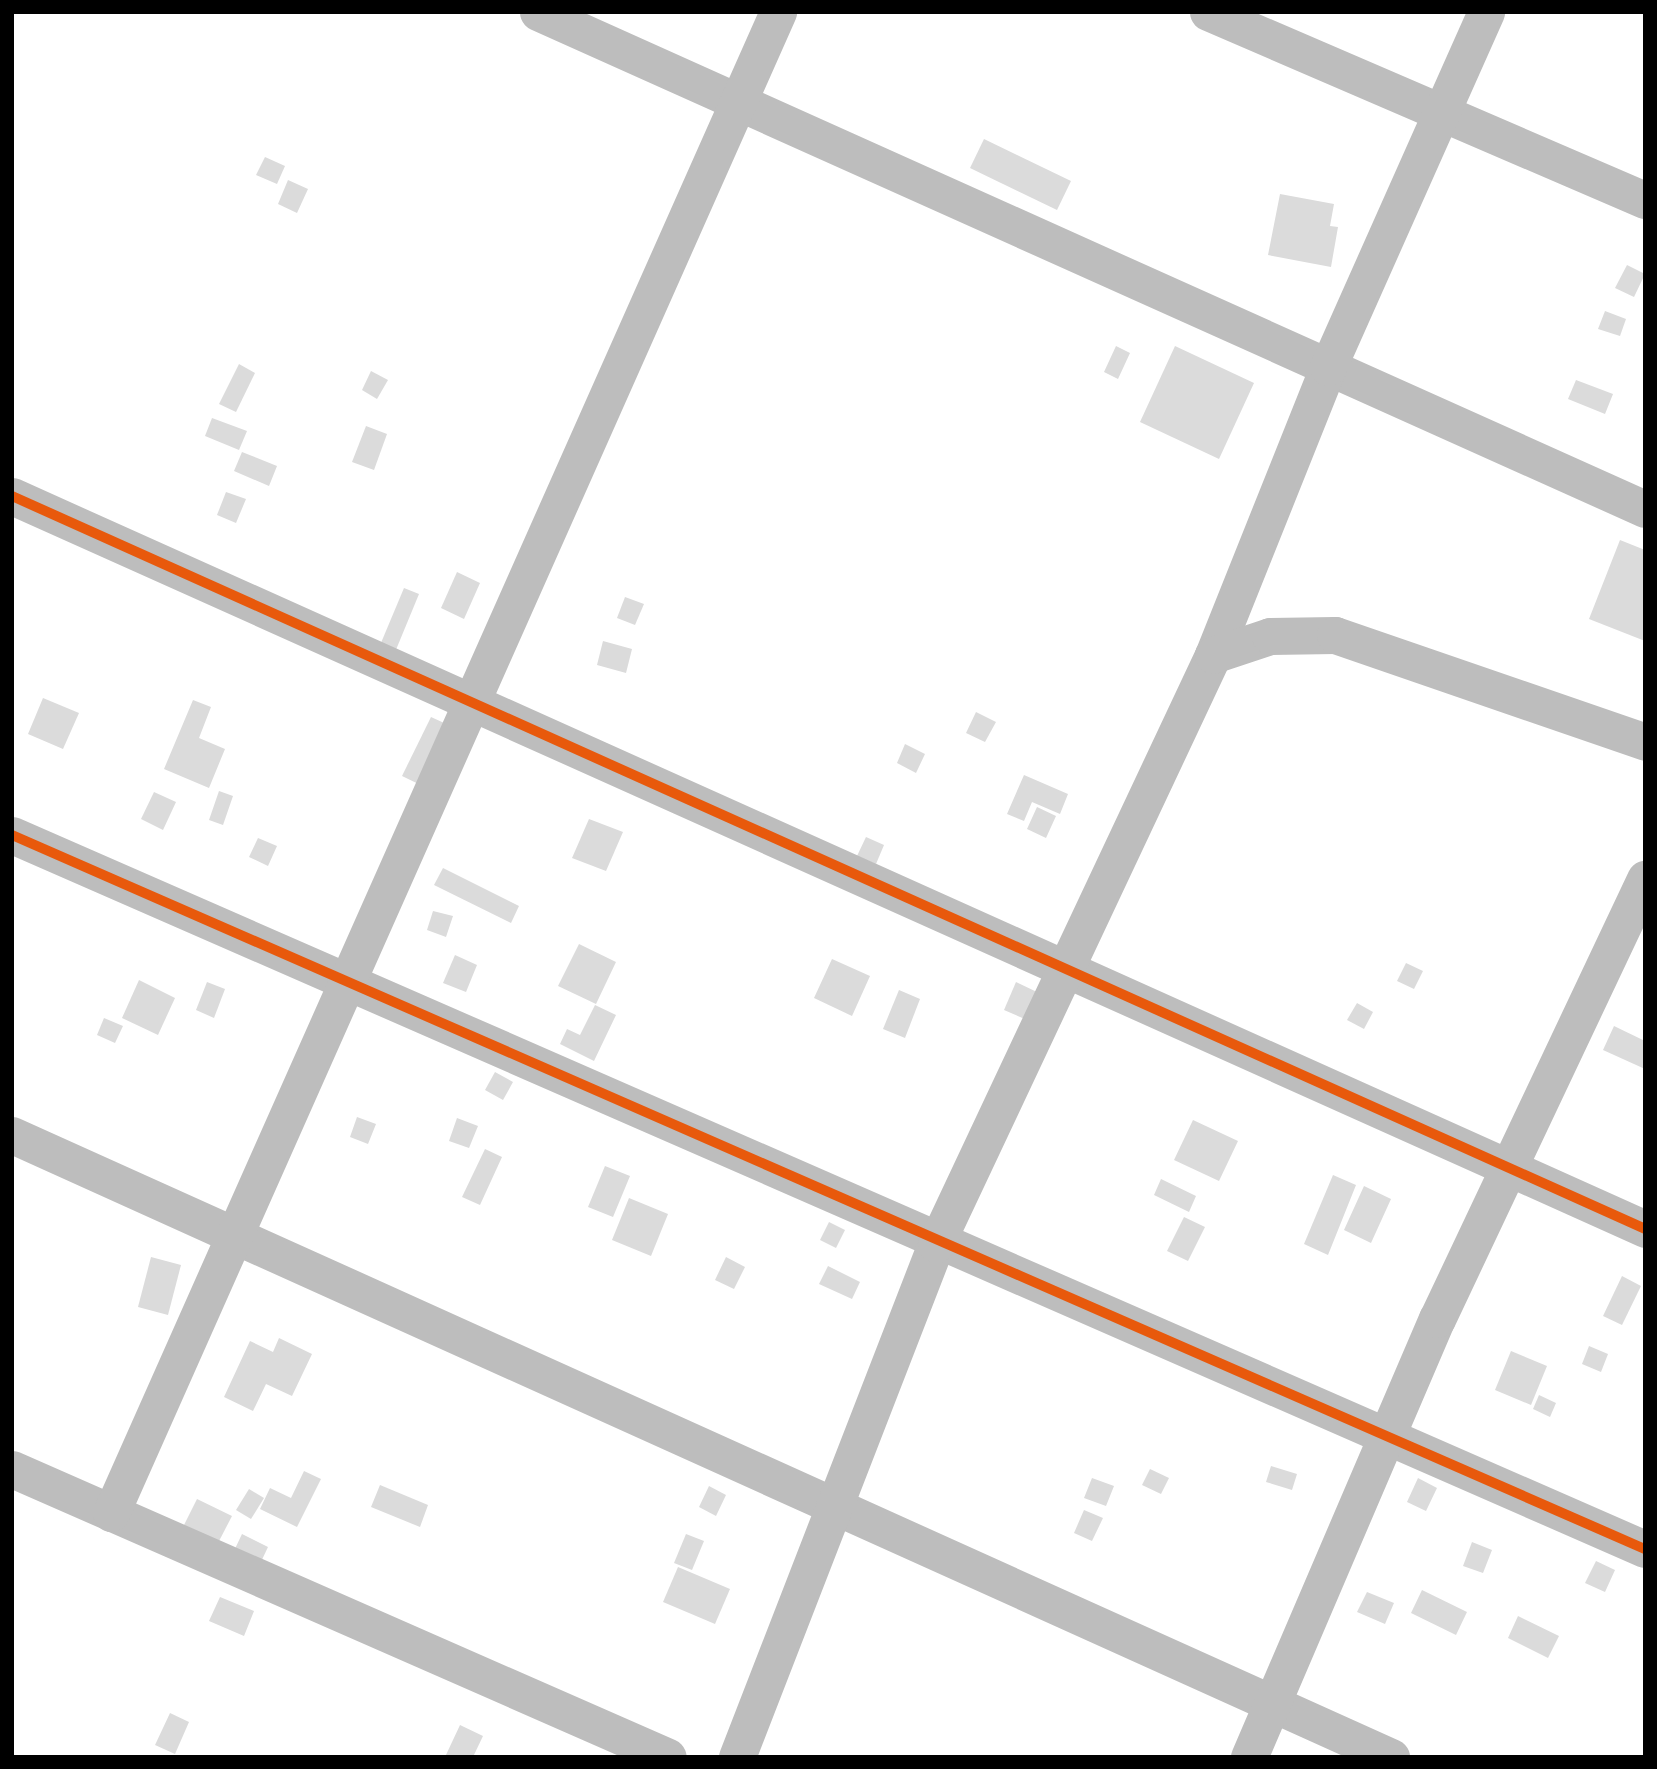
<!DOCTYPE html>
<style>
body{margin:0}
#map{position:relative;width:1657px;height:1769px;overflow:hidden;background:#fff;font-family:"Roboto Condensed",sans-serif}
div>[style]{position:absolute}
.building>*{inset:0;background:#dbdbdb}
.street>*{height:37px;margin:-18.5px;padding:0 18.5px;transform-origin:18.5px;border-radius:18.5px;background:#bdbdbd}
.cycleway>*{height:10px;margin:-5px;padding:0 5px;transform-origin:5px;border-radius:5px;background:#e8590c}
span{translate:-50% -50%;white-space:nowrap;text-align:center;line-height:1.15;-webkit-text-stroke:5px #fff;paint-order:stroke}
.frame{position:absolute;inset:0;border:14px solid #000;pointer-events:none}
</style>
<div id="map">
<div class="building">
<div style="clip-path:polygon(984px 139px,1071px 181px,1057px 210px,970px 168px)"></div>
<div style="clip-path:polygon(265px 157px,285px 166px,277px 184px,256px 175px)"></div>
<div style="clip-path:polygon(288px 180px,308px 189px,297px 213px,278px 204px)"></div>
<div style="clip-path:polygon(1280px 194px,1334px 204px,1330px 226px,1338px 227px,1331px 267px,1268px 255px)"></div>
<div style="clip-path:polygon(1627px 265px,1645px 274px,1634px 297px,1615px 288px)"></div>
<div style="clip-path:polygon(1605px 311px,1626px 319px,1620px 336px,1598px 329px)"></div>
<div style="clip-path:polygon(1116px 346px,1130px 353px,1118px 379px,1104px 372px)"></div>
<div style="clip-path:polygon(1175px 346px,1254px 383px,1219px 459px,1140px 422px)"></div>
<div style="clip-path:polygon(239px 364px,255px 373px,236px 412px,219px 404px)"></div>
<div style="clip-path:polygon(371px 371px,388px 380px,377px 399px,362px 390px)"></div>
<div style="clip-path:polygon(1576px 380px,1613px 394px,1605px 414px,1568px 399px)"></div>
<div style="clip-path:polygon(212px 418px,247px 431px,239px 450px,205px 436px)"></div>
<div style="clip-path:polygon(366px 426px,387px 434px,374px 470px,352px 462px)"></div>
<div style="clip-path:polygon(242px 452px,277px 466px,269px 486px,234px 471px)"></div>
<div style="clip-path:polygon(226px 492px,246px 499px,236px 523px,217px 515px)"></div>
<div style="clip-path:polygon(1620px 540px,1645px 550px,1645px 641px,1589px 619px)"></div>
<div style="clip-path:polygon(457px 572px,480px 583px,464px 619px,441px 608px)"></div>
<div style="clip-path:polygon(404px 588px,419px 594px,393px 657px,378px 650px)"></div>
<div style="clip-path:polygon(625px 597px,644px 604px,635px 625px,617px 618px)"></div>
<div style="clip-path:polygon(603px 641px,632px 649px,626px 673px,597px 665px)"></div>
<div style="clip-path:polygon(43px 698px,79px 713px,63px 749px,28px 734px)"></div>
<div style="clip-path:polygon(193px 700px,211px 707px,199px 738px,225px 749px,209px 788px,164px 769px)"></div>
<div style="clip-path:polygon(976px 712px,996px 722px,985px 742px,966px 733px)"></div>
<div style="clip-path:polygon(431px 717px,466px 733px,437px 793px,402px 776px)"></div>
<div style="clip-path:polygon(905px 744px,925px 754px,916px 773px,897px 763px)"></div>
<div style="clip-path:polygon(1024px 775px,1068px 794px,1060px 814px,1032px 802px,1024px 821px,1007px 814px)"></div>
<div style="clip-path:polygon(219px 791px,233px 796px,223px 825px,209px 820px)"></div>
<div style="clip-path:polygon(154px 792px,176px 802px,163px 830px,141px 819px)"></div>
<div style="clip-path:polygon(1037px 807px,1056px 816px,1046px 838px,1027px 829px)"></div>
<div style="clip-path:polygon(589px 819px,623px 832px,606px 871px,572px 858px)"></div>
<div style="clip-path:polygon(866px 837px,884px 845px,876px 864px,857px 856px)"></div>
<div style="clip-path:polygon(258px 838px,277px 846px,268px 866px,249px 857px)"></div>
<div style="clip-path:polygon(443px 868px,519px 906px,511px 923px,434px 885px)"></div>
<div style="clip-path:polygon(433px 911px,453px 916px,446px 937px,427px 930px)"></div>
<div style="clip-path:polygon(579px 944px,616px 962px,596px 1004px,558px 986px)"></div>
<div style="clip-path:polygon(455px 955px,477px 965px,466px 992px,443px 983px)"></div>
<div style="clip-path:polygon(832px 959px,870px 976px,852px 1016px,814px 998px)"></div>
<div style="clip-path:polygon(1406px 963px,1423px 971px,1414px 989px,1397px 981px)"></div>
<div style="clip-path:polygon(139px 980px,175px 998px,158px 1035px,122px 1018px)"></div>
<div style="clip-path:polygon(207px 982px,225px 989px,214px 1018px,196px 1010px)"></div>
<div style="clip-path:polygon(1016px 982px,1039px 993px,1027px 1020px,1004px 1010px)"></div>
<div style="clip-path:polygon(899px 990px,920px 999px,905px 1038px,883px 1029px)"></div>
<div style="clip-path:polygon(1357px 1003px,1373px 1012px,1364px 1029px,1347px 1020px)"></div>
<div style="clip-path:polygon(595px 1005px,616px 1015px,594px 1061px,560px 1044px,567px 1029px,580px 1035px)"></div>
<div style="clip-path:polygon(104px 1018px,123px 1026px,115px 1043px,97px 1035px)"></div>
<div style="clip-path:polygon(1614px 1026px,1645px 1041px,1645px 1069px,1603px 1050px)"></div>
<div style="clip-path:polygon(495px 1072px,513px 1082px,503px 1100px,485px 1090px)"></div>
<div style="clip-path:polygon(357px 1117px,376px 1124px,368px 1144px,350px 1137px)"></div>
<div style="clip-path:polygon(457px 1118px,478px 1126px,469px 1148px,449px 1141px)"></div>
<div style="clip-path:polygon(1193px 1120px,1238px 1141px,1219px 1181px,1174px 1160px)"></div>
<div style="clip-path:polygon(485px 1149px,502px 1157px,480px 1205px,462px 1197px)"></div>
<div style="clip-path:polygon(605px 1166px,630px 1176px,613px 1217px,588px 1207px)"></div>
<div style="clip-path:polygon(1333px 1175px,1356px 1185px,1328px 1255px,1304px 1244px)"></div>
<div style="clip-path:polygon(1161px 1179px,1196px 1196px,1189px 1212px,1154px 1195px)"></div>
<div style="clip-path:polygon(1364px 1186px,1391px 1199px,1371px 1243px,1344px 1230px)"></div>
<div style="clip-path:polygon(629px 1198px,668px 1214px,651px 1256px,612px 1240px)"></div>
<div style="clip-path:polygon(1184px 1217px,1205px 1227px,1188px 1261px,1167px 1251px)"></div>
<div style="clip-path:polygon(829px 1222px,845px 1230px,836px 1248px,820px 1240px)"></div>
<div style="clip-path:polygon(151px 1257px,181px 1265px,168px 1315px,138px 1307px)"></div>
<div style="clip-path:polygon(726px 1257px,745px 1267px,734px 1289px,715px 1280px)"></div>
<div style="clip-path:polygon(828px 1266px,860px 1282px,852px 1299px,819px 1284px)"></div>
<div style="clip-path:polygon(1622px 1276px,1641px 1286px,1622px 1325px,1603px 1316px)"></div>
<div style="clip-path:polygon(279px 1338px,312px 1354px,292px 1396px,266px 1384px,253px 1411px,224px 1397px,250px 1341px,273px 1352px)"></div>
<div style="clip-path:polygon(1589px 1346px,1608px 1354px,1601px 1372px,1582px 1364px)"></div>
<div style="clip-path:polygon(1511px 1351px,1547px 1366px,1531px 1405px,1495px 1390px)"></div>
<div style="clip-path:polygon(1539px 1395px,1556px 1403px,1550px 1417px,1533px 1409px)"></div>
<div style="clip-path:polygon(1271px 1466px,1297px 1474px,1292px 1490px,1266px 1482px)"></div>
<div style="clip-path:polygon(1150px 1469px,1169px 1478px,1161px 1494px,1142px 1485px)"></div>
<div style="clip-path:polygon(304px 1471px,321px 1479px,297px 1527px,260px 1509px,270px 1488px,291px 1498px)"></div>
<div style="clip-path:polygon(1092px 1478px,1114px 1486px,1106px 1506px,1084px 1498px)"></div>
<div style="clip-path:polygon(1418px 1478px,1437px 1488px,1426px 1511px,1407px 1502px)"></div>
<div style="clip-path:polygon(380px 1485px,428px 1505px,420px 1527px,371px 1507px)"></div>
<div style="clip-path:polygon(709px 1486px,726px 1495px,716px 1516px,699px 1507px)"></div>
<div style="clip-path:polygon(249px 1489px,264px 1498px,251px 1519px,236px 1510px)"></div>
<div style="clip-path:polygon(197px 1499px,232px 1516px,218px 1543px,184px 1525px)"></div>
<div style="clip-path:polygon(1084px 1510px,1103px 1518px,1092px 1541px,1074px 1533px)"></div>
<div style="clip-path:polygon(242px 1534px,268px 1547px,259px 1566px,233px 1553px)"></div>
<div style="clip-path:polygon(686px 1534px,704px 1541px,692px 1570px,674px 1563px)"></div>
<div style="clip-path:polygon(1472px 1542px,1492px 1550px,1483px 1573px,1463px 1566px)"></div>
<div style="clip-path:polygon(1596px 1561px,1615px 1570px,1605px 1592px,1585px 1583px)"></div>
<div style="clip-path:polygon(678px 1567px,730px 1589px,715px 1624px,663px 1602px)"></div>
<div style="clip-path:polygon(1422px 1590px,1467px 1612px,1456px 1635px,1411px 1613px)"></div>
<div style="clip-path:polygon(1367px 1592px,1394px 1603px,1385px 1624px,1357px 1612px)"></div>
<div style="clip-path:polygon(220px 1597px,254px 1611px,244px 1636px,209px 1621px)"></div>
<div style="clip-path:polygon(1518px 1616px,1559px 1636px,1548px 1658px,1508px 1638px)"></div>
<div style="clip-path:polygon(170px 1713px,189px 1722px,175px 1754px,155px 1745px)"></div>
<div style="clip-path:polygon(460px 1725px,483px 1736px,473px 1757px,445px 1757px)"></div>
</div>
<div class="street">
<div style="left:538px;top:12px;width:1213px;rotate:24.18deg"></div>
<div style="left:1208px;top:12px;width:476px;rotate:23.3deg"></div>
<div style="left:12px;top:496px;width:1790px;rotate:24.17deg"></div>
<div style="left:1213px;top:655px;width:310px;rotate:-68.2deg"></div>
<div style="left:1328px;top:367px;width:389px;rotate:-66deg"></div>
<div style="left:12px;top:835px;width:1782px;rotate:23.62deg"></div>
<div style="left:12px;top:1135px;width:1513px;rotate:24.28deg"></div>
<div style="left:12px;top:1469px;width:716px;rotate:23.7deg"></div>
<div style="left:111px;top:1513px;width:1643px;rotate:-66.04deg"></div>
<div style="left:737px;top:1757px;width:550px;rotate:-68.8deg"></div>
<div style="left:936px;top:1244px;width:651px;rotate:-64.81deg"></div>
<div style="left:1213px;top:655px;width:60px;rotate:-18.4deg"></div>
<div style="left:1270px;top:636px;width:65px;rotate:-0.9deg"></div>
<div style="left:1335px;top:635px;width:328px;rotate:19deg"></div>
<div style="left:1249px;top:1757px;width:477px;rotate:-66.8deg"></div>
<div style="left:1437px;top:1319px;width:487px;rotate:-64.7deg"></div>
</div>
<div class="cycleway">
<div style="left:12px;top:496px;width:1790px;rotate:24.17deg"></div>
<div style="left:12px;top:835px;width:1782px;rotate:23.62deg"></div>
</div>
<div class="frame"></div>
</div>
